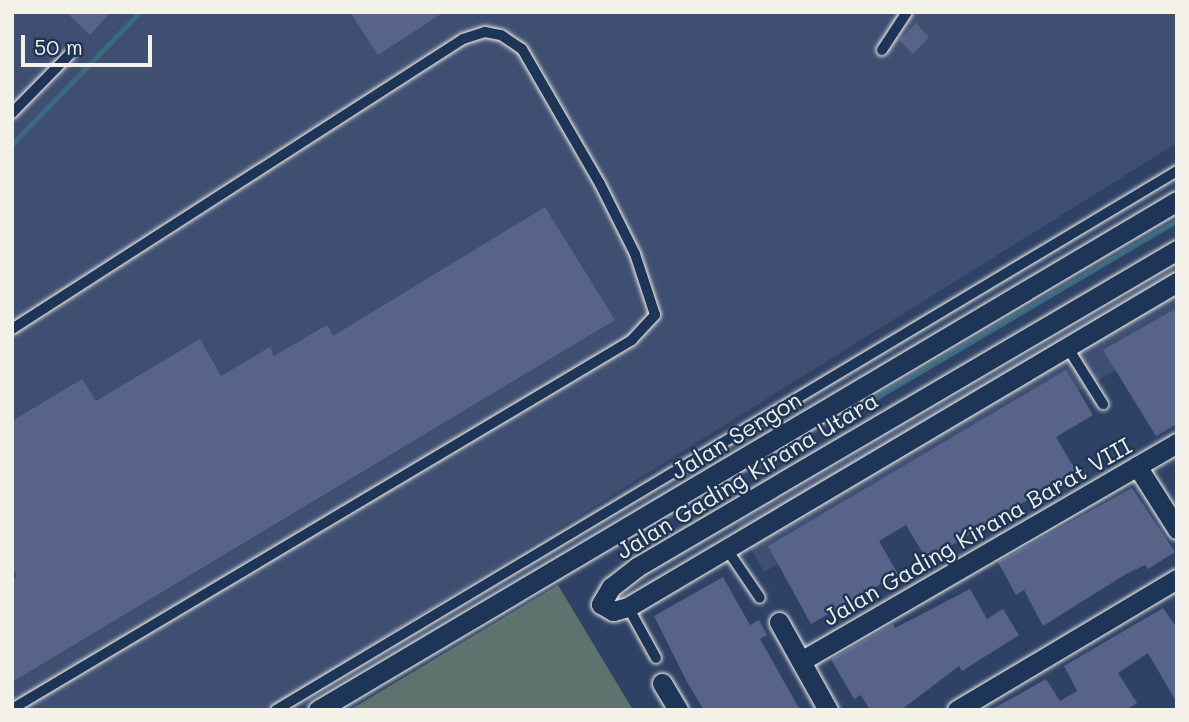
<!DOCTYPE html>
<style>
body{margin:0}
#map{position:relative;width:1189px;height:722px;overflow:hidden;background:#2e4265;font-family:Mali,sans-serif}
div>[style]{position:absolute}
.built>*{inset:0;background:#3f4f72}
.green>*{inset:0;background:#5e736e}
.stream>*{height:5px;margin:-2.5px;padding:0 2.5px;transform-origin:2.5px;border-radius:2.5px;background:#3c6980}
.building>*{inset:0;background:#586389}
.roads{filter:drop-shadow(0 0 2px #f4f1e8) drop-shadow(0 0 2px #f4f1e8)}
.service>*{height:10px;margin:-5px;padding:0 5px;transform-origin:5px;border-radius:5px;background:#1d3557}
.minor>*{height:19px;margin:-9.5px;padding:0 9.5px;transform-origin:9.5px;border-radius:9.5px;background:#1d3557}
span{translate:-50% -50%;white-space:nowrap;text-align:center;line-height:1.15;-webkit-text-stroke:5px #1d3557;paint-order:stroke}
.street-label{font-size:23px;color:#f4f1e8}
.frame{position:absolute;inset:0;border:14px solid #f4f1e8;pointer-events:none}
.scale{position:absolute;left:21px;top:35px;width:131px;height:32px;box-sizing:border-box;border:4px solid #f4f1e8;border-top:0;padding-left:9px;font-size:21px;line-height:24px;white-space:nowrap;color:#f4f1e8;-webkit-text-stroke:5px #1d3557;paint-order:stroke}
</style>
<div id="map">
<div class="built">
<div style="clip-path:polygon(12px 12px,1177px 12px,1177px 143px,268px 710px,12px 710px)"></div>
<div style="clip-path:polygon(1177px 266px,1177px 335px,764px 572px,737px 524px)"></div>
</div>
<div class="green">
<div style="clip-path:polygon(558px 585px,633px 710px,350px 710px)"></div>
</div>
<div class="stream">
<div style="left:12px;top:144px;width:184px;rotate:-45.9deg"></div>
<div style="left:838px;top:420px;width:394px;rotate:-30.5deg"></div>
</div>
<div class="building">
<div style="clip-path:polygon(66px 12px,111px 12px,90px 35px)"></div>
<div style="clip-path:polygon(350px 12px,444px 12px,378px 55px)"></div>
<div style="clip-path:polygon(916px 23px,929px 37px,913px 54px,899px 40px)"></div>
<div style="clip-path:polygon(545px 207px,615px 320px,12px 682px,12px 579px,17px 576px,12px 567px,12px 421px,82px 379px,96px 401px,200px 339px,221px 376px,270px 347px,274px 356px,327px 325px,333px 336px)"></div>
<div style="clip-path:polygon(1177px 308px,1177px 424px,1156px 436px,1103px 350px)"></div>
<div style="clip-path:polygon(1066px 370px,1093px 415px,1056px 437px,1076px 471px,927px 560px,906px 525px,879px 541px,898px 574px,811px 624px,768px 546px)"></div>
<div style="clip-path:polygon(1132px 488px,1175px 552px,1148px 569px,1145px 565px,1126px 574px,1043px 626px,1024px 590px,1016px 595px,998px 562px)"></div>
<div style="clip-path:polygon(723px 577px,750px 625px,759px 620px,767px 635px,760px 639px,800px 710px,704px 710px,687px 682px,654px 616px)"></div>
<div style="clip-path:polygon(970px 589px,987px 619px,1003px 609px,1019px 635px,962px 671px,959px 666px,901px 710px,870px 710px,861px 695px,854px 699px,831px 659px,893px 624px,895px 628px)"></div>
<div style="clip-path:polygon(1163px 608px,1177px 628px,1177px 703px,1148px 653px,1118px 673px,1137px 703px,1126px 710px,991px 710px,1046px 679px,1060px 701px,1077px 691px,1064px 666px)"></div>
</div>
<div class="roads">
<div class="service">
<div style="left:882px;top:50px;width:45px;rotate:-56.7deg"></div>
<div style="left:12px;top:113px;width:83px;rotate:-45.5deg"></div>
<div style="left:12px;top:329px;width:536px;rotate:-32.74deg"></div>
<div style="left:463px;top:39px;width:23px;rotate:-18deg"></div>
<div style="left:485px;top:32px;width:16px;rotate:11deg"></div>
<div style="left:501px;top:35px;width:25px;rotate:34deg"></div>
<div style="left:522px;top:49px;width:156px;rotate:60deg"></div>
<div style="left:600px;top:184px;width:78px;rotate:63.4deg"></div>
<div style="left:635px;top:254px;width:64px;rotate:71.8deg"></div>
<div style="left:655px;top:315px;width:34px;rotate:133deg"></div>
<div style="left:632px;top:340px;width:721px;rotate:149.24deg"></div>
<div style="left:1066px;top:345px;width:70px;rotate:57.9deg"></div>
<div style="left:726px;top:548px;width:60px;rotate:55.8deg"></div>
<div style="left:628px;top:607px;width:58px;rotate:61.2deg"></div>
<div style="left:276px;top:710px;width:1050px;rotate:-30.89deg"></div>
</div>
<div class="minor">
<div style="left:1177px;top:250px;width:626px;rotate:149.59deg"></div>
<div style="left:637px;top:567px;width:33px;rotate:142deg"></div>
<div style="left:611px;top:587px;width:20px;rotate:120deg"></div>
<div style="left:601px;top:604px;width:14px;rotate:30deg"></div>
<div style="left:613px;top:611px;width:16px;rotate:-15deg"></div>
<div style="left:628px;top:607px;width:638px;rotate:-30.62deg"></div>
<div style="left:1137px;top:466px;width:75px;rotate:57.6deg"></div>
<div style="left:779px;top:622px;width:101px;rotate:60.9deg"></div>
<div style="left:801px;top:661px;width:435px;rotate:-30.1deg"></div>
<div style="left:662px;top:683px;width:31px;rotate:59deg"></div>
<div style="left:318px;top:710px;width:998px;rotate:-30.65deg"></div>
<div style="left:957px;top:710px;width:256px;rotate:-30.8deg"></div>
</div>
</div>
<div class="street-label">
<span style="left:736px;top:435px;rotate:-31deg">Jalan Sengon</span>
<span style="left:747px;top:475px;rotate:-31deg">Jalan Gading Kirana Utara</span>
<span style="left:977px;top:531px;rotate:-30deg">Jalan Gading Kirana Barat VIII</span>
</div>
<div class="frame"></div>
<div class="scale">50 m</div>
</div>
